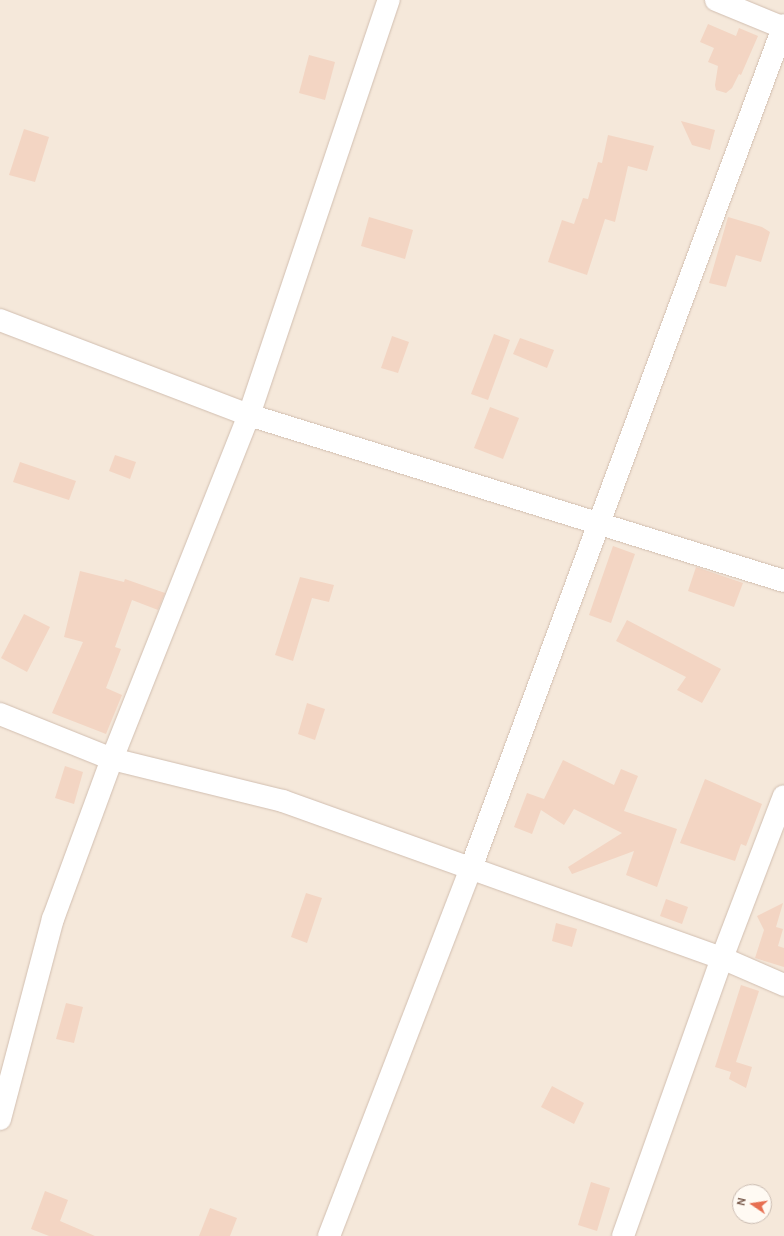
<!DOCTYPE html>
<style>
body{margin:0}
#map{position:relative;width:784px;height:1236px;overflow:hidden;background:#fdf6ec;font-family:Cabin,sans-serif}
div>[style]{position:absolute}
.residential>*{inset:0;background:#f5e8da}
.building>*{inset:0;background:#f3d5c3}
.roads{filter:drop-shadow(0 0 1px #d1beb0) drop-shadow(0 0 1px #d1beb0)}
.minor>*{height:22px;margin:-11px;padding:0 11px;transform-origin:11px;border-radius:11px;background:#fff}
span{translate:-50% -50%;white-space:nowrap;text-align:center;line-height:1.15;-webkit-text-stroke:3px #fffaf3;paint-order:stroke}
.north{position:absolute;left:732px;top:1184px;width:40px;height:40px;box-sizing:border-box;background:#fffaf3;border:1px solid #cabbb1;border-radius:50%;rotate:283deg;font-size:11px;font-weight:700;line-height:16px;text-align:center;color:#7a5c4d}
.north::after{content:'';display:block;margin:auto;width:14px;height:18px;background:#e76f51;clip-path:polygon(50% 0,100% 100%,50% 72%,0 100%)}
</style>
<div id="map">
<div class="residential">
<div style="clip-path:polygon(evenodd,0 0,784px 0,784px 1236px,0 1236px,0 0,740px 1192px,764px 1192px,764px 1216px,740px 1216px,740px 1192px)"></div>
</div>
<div class="building">
<div style="clip-path:polygon(708px 24px,736px 36px,739px 28px,758px 36px,741px 75px,739px 74px,732px 88px,726px 93px,716px 90px,715px 85px,718px 66px,708px 62px,714px 48px,700px 42px)"></div>
<div style="clip-path:polygon(309px 55px,335px 62px,325px 100px,299px 93px)"></div>
<div style="clip-path:polygon(681px 121px,715px 130px,710px 150px,692px 145px)"></div>
<div style="clip-path:polygon(24px 129px,49px 137px,35px 182px,9px 175px)"></div>
<div style="clip-path:polygon(608px 135px,654px 146px,647px 171px,628px 166px,615px 222px,605px 219px,587px 275px,548px 262px,562px 220px,574px 224px,583px 198px,588px 199px,598px 162px,602px 163px)"></div>
<div style="clip-path:polygon(369px 217px,413px 230px,405px 259px,361px 246px)"></div>
<div style="clip-path:polygon(728px 217px,762px 227px,770px 232px,761px 262px,736px 255px,726px 287px,709px 283px)"></div>
<div style="clip-path:polygon(494px 334px,510px 340px,488px 400px,471px 394px)"></div>
<div style="clip-path:polygon(392px 336px,409px 342px,398px 373px,381px 368px)"></div>
<div style="clip-path:polygon(520px 338px,554px 350px,547px 368px,513px 354px)"></div>
<div style="clip-path:polygon(490px 407px,519px 418px,503px 459px,474px 448px)"></div>
<div style="clip-path:polygon(115px 455px,136px 462px,130px 479px,109px 471px)"></div>
<div style="clip-path:polygon(20px 462px,76px 481px,69px 500px,13px 482px)"></div>
<div style="clip-path:polygon(613px 546px,635px 554px,611px 623px,589px 615px)"></div>
<div style="clip-path:polygon(696px 567px,743px 583px,734px 607px,688px 591px)"></div>
<div style="clip-path:polygon(80px 571px,124px 582px,125px 579px,165px 593px,158px 610px,132px 600px,115px 647px,121px 649px,106px 688px,122px 695px,106px 734px,52px 713px,83px 642px,64px 637px)"></div>
<div style="clip-path:polygon(300px 577px,334px 585px,329px 602px,312px 598px,293px 661px,275px 655px)"></div>
<div style="clip-path:polygon(24px 614px,50px 627px,27px 672px,1px 658px)"></div>
<div style="clip-path:polygon(627px 620px,721px 669px,702px 703px,677px 690px,686px 677px,616px 641px)"></div>
<div style="clip-path:polygon(307px 703px,325px 709px,315px 740px,298px 734px)"></div>
<div style="clip-path:polygon(563px 760px,614px 785px,621px 769px,638px 776px,624px 811px,677px 829px,657px 887px,626px 875px,634px 851px,572px 874px,568px 867px,622px 833px,574px 809px,564px 825px,541px 810px,532px 834px,514px 827px,527px 793px,544px 799px)"></div>
<div style="clip-path:polygon(65px 766px,83px 772px,74px 804px,55px 798px)"></div>
<div style="clip-path:polygon(705px 779px,762px 804px,746px 846px,741px 844px,735px 861px,680px 843px)"></div>
<div style="clip-path:polygon(306px 893px,322px 898px,307px 943px,291px 937px)"></div>
<div style="clip-path:polygon(666px 899px,688px 907px,682px 924px,660px 916px)"></div>
<div style="clip-path:polygon(783px 903px,776px 927px,783px 929px,778px 946px,784px 948px,784px 967px,755px 958px,764px 930px,757px 916px)"></div>
<div style="clip-path:polygon(556px 923px,577px 929px,572px 947px,552px 941px)"></div>
<div style="clip-path:polygon(741px 985px,759px 991px,736px 1062px,752px 1067px,746px 1088px,729px 1079px,731px 1072px,715px 1067px)"></div>
<div style="clip-path:polygon(66px 1003px,83px 1007px,74px 1043px,56px 1039px)"></div>
<div style="clip-path:polygon(552px 1086px,584px 1103px,574px 1124px,541px 1107px)"></div>
<div style="clip-path:polygon(591px 1182px,610px 1188px,597px 1231px,578px 1225px)"></div>
<div style="clip-path:polygon(45px 1191px,68px 1200px,60px 1221px,95px 1236px,49px 1236px,31px 1229px)"></div>
<div style="clip-path:polygon(210px 1208px,237px 1218px,230px 1236px,199px 1236px)"></div>
</div>
<div class="roads">
<div class="minor">
<div style="left:716px;top:0;width:74px;rotate:22.4deg"></div>
<div style="left:0;top:320px;width:267px;rotate:20.9deg"></div>
<div style="left:249px;top:415px;width:560px;rotate:17.24deg"></div>
<div style="left:0;top:714px;width:121px;rotate:21.9deg"></div>
<div style="left:112px;top:759px;width:176px;rotate:13.8deg"></div>
<div style="left:283px;top:801px;width:466px;rotate:19.7deg"></div>
<div style="left:722px;top:958px;width:68px;rotate:23.5deg"></div>
<div style="left:0;top:1119px;width:207px;rotate:-75.2deg"></div>
<div style="left:53px;top:919px;width:171px;rotate:-69.8deg"></div>
<div style="left:112px;top:759px;width:370px;rotate:-68.3deg"></div>
<div style="left:249px;top:415px;width:438px;rotate:-71.4deg"></div>
<div style="left:329px;top:1236px;width:394px;rotate:-68.9deg"></div>
<div style="left:471px;top:868px;width:899px;rotate:-69.63deg"></div>
<div style="left:623px;top:1236px;width:295px;rotate:-70.4deg"></div>
<div style="left:722px;top:958px;width:173px;rotate:-69.1deg"></div>
</div>
</div>
<div class="north">N</div>
</div>
